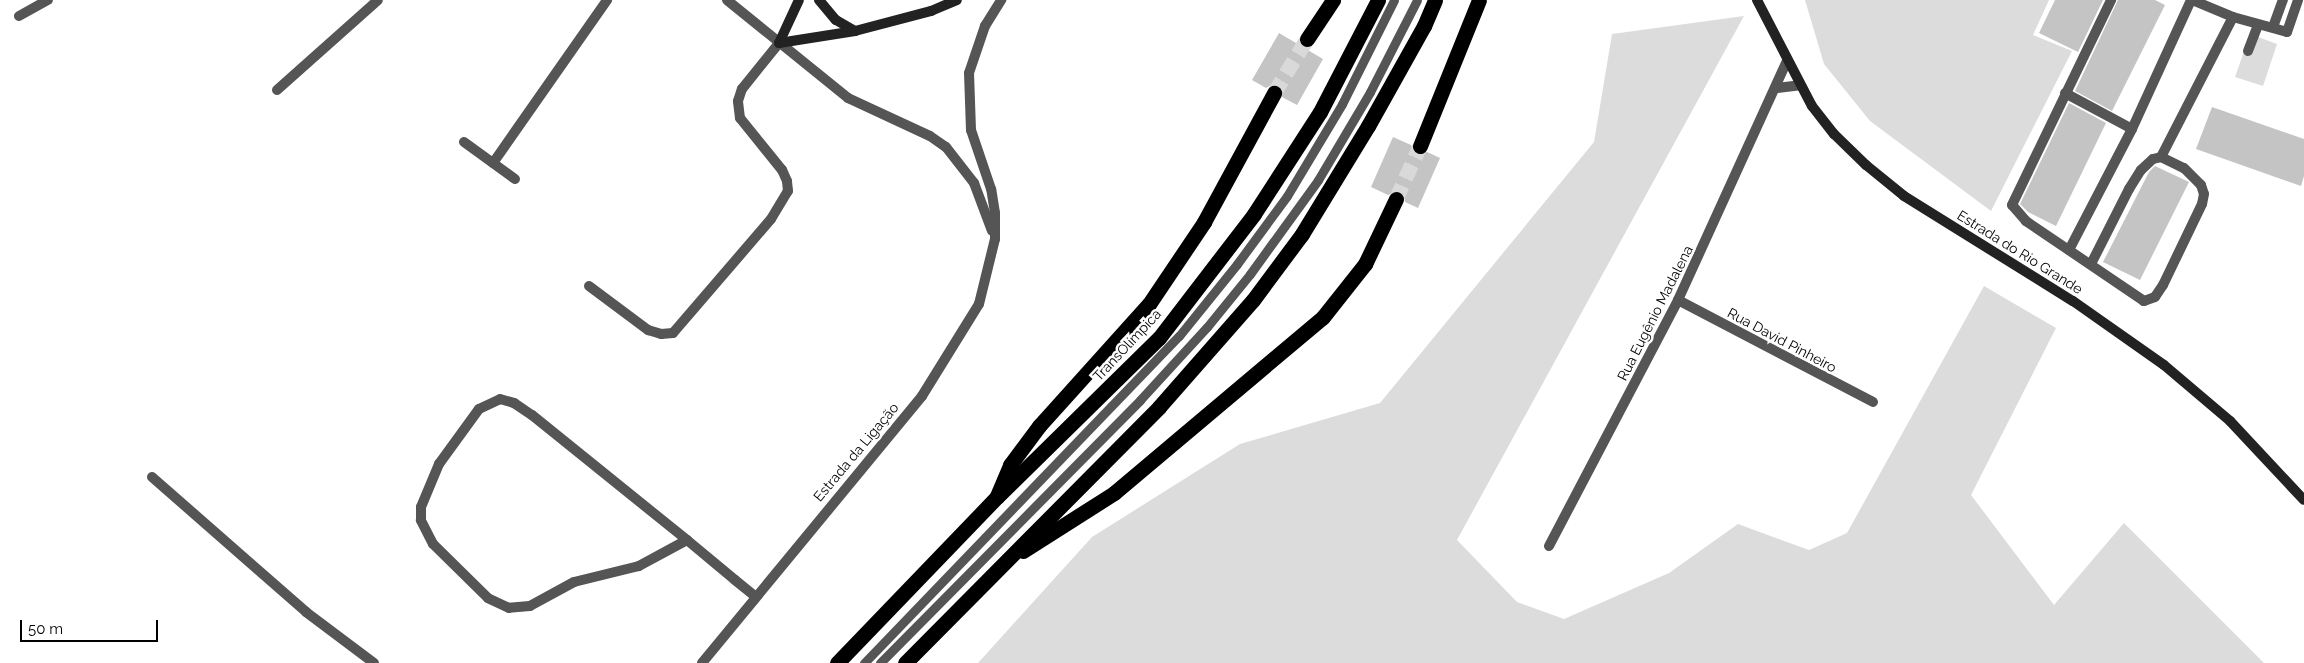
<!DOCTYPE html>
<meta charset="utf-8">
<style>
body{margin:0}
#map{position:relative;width:2304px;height:663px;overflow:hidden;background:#fff;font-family:Raleway,sans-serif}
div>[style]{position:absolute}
.green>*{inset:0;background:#dcdcdc}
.building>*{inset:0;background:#c4c4c4}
.motorway-tunnel>*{height:15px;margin-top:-7.5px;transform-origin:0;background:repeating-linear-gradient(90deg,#d9d9d9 0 15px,transparent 0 23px)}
.service>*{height:9px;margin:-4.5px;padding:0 4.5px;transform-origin:4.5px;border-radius:4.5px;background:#555}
.minor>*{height:10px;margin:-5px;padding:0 5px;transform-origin:5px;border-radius:5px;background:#555}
.tertiary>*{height:10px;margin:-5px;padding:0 5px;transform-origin:5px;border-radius:5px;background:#555}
.secondary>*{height:10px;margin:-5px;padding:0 5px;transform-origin:5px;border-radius:5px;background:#222}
.motorway>*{height:15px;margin:-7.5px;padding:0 7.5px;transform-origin:7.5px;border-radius:7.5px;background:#000}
span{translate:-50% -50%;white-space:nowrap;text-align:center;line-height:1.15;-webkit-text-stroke:5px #fff;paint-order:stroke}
.street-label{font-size:14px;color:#000}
.scale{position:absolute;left:20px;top:620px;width:138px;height:22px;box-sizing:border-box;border:2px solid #000;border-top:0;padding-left:6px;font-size:15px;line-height:18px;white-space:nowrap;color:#000;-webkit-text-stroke:4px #fff;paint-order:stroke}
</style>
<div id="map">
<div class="green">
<div style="clip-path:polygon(1805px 0,2049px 0,2033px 35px,2072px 51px,1991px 211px,1870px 121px,1824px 64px)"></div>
<div style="clip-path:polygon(1744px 16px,1457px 540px,1517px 602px,1564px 619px,1669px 573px,1738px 524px,1809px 550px,1847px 533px,1984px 286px,2056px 328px,1971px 495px,2054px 605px,2124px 523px,2264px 663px,978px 663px,1092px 537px,1240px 444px,1380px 403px,1594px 142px,1612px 34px)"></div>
<div style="clip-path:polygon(2250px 34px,2277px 44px,2263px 86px,2235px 77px)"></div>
</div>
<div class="building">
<div style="clip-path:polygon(2055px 0,2103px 0,2078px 52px,2039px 33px)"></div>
<div style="clip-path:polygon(2118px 0,2155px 0,2165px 5px,2112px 111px,2075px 91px)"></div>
<div style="clip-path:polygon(1279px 33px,1323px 59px,1297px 105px,1282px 97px,1279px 85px,1273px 84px,1266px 88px,1252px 80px)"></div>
<div style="clip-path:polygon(2069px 103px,2106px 123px,2056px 226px,2028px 212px,2020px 204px)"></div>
<div style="clip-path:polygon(2212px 107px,2304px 139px,2304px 176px,2301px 186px,2196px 149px)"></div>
<div style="clip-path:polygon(1393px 137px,1411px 145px,1416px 154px,1427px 152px,1440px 158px,1418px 208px,1405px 202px,1404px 194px,1400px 190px,1388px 195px,1371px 187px)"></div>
<div style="clip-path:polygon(2155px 166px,2189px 182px,2140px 280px,2103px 262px,2149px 172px)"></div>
</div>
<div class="motorway-tunnel">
<div style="left:1274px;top:93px;width:63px;rotate:-58.6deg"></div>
<div style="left:1396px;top:199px;width:58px;rotate:-65.6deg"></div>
</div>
<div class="service">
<div style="left:864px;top:663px;width:454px;rotate:-46.1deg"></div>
<div style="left:1179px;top:336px;width:92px;rotate:-51.1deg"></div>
<div style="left:1237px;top:264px;width:84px;rotate:-53.7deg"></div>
<div style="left:1287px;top:196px;width:107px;rotate:-59.1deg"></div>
<div style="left:1342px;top:104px;width:116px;rotate:-63.4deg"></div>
<div style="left:880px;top:663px;width:370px;rotate:-45.3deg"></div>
<div style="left:1140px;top:400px;width:99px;rotate:-47.5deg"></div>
<div style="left:1207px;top:327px;width:68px;rotate:-50.9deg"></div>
<div style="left:1250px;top:274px;width:116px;rotate:-54.1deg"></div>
<div style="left:1318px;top:180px;width:102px;rotate:-59.4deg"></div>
<div style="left:1370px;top:92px;width:103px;rotate:-62.9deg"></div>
</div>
<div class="minor">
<div style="left:2192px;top:0;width:44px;rotate:22.5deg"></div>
<div style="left:2233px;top:17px;width:56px;rotate:15.5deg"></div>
<div style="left:2287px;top:32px;width:34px;rotate:-71deg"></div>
<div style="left:19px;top:16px;width:33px;rotate:-29deg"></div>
<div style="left:2273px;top:27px;width:29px;rotate:-70deg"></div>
<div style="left:2248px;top:51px;width:28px;rotate:-69deg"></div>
<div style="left:1777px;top:88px;width:23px;rotate:-7deg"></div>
<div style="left:277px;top:90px;width:135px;rotate:-41.7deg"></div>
<div style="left:2065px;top:93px;width:76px;rotate:28.2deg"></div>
<div style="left:464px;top:142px;width:63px;rotate:36deg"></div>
<div style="left:2161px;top:157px;width:157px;rotate:-62.8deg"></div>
<div style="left:493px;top:163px;width:199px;rotate:-55deg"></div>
<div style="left:2069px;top:250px;width:136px;rotate:-62.5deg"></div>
<div style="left:2132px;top:129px;width:142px;rotate:-65.4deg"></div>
<div style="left:2091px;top:264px;width:84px;rotate:-63.1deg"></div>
<div style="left:2129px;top:189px;width:22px;rotate:-58deg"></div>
<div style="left:2141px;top:170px;width:16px;rotate:-43deg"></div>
<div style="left:2153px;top:159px;width:8px;rotate:-14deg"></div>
<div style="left:2161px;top:157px;width:25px;rotate:26deg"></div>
<div style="left:2184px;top:168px;width:24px;rotate:45deg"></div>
<div style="left:2201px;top:185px;width:9px;rotate:72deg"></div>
<div style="left:2204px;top:194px;width:10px;rotate:101deg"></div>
<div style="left:2202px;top:204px;width:90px;rotate:115.7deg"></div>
<div style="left:2163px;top:285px;width:14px;rotate:124deg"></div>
<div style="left:2155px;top:297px;width:12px;rotate:160deg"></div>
<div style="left:2144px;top:301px;width:143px;rotate:-145.9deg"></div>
<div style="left:2026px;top:221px;width:21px;rotate:-131deg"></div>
<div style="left:2012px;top:205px;width:228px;rotate:-64.2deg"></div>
<div style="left:589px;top:286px;width:74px;rotate:36.7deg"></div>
<div style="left:648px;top:330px;width:14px;rotate:17deg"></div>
<div style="left:661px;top:334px;width:12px;rotate:-5deg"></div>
<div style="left:673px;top:333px;width:150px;rotate:-49.3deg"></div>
<div style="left:771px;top:219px;width:33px;rotate:-59deg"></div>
<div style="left:788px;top:191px;width:10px;rotate:-96deg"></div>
<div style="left:787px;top:181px;width:12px;rotate:-114deg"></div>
<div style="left:782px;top:170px;width:67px;rotate:-128.9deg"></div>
<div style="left:740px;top:118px;width:17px;rotate:-97deg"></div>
<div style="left:738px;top:101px;width:13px;rotate:-72deg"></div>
<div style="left:742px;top:89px;width:59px;rotate:-51.2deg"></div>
<div style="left:1678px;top:300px;width:220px;rotate:27.6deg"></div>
<div style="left:152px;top:477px;width:205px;rotate:41.2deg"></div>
<div style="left:306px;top:612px;width:85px;rotate:36.9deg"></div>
<div style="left:687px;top:540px;width:55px;rotate:151.6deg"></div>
<div style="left:639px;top:566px;width:67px;rotate:166.2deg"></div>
<div style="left:574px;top:582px;width:50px;rotate:151.4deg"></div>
<div style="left:530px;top:606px;width:21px;rotate:175deg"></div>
<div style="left:509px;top:608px;width:23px;rotate:-155deg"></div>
<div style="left:488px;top:598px;width:77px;rotate:-135.5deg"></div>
<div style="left:433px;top:544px;width:27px;rotate:-117deg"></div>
<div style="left:421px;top:520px;width:13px;rotate:-90deg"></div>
<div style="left:421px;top:507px;width:47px;rotate:-67.3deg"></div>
<div style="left:439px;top:464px;width:68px;rotate:-54deg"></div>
<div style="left:479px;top:409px;width:23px;rotate:-25deg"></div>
<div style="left:500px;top:399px;width:15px;rotate:16deg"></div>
<div style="left:514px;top:403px;width:22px;rotate:34deg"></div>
<div style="left:532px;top:415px;width:199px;rotate:38.9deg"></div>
<div style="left:687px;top:540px;width:62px;rotate:39.8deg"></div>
<div style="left:735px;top:580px;width:26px;rotate:39deg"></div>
<div style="left:1549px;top:546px;width:278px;rotate:-62.3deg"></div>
<div style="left:1678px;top:300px;width:263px;rotate:-65.5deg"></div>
</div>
<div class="tertiary">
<div style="left:727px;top:0;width:156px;rotate:39deg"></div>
<div style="left:848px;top:98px;width:90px;rotate:24.9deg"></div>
<div style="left:930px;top:136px;width:19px;rotate:35deg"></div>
<div style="left:946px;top:147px;width:46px;rotate:52.1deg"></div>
<div style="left:974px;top:183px;width:51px;rotate:69.4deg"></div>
<div style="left:702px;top:663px;width:346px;rotate:-50.5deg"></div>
<div style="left:922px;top:396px;width:108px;rotate:-58.2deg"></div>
<div style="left:979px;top:304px;width:67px;rotate:-76.2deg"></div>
<div style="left:995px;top:239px;width:26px;rotate:-90deg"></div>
<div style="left:995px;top:213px;width:24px;rotate:-99deg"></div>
<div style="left:991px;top:189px;width:62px;rotate:-108.7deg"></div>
<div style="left:971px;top:130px;width:57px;rotate:-92deg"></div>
<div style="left:969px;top:73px;width:50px;rotate:-71.2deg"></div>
<div style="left:985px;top:26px;width:31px;rotate:-58deg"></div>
</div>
<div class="secondary">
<div style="left:819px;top:0;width:26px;rotate:50deg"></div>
<div style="left:836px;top:20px;width:22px;rotate:30deg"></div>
<div style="left:1757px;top:0;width:119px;rotate:62.6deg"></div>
<div style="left:1812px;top:106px;width:36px;rotate:52deg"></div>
<div style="left:1834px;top:134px;width:45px;rotate:44.1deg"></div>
<div style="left:1866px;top:165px;width:49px;rotate:39.2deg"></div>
<div style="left:1904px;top:196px;width:199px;rotate:31.9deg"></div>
<div style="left:2073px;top:301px;width:111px;rotate:35.1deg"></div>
<div style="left:2164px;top:365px;width:87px;rotate:40.3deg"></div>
<div style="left:2230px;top:421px;width:108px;rotate:46.9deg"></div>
<div style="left:779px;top:43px;width:77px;rotate:-9deg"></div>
<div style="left:855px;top:31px;width:79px;rotate:-14.7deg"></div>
<div style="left:931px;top:11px;width:28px;rotate:-23deg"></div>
<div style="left:779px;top:43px;width:47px;rotate:-65.1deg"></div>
</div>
<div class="motorway">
<div style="left:1307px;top:39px;width:47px;rotate:-56.3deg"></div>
<div style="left:1420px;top:146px;width:157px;rotate:-68deg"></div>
<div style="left:997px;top:496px;width:34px;rotate:-67deg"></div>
<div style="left:1010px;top:465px;width:49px;rotate:-53.4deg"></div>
<div style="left:1039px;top:426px;width:164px;rotate:-48deg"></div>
<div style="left:1149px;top:304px;width:99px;rotate:-56.1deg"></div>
<div style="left:1204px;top:222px;width:147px;rotate:-61.5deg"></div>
<div style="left:1023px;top:551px;width:108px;rotate:-32.5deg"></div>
<div style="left:1114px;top:493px;width:273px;rotate:-40.1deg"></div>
<div style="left:1323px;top:317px;width:68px;rotate:-51.6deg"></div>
<div style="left:1365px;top:264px;width:72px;rotate:-64.5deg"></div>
<div style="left:837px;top:663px;width:231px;rotate:-46.1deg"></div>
<div style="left:997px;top:497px;width:227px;rotate:-44.5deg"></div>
<div style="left:1159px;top:338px;width:156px;rotate:-52.5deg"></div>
<div style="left:1254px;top:214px;width:121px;rotate:-57.1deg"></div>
<div style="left:1320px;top:112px;width:126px;rotate:-62.6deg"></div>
<div style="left:905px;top:663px;width:361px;rotate:-45.2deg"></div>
<div style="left:1159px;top:407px;width:142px;rotate:-48.7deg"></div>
<div style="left:1253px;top:300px;width:82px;rotate:-53.4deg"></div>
<div style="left:1302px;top:234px;width:127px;rotate:-58.6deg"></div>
<div style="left:1368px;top:126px;width:115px;rotate:-60.8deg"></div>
<div style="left:1424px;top:26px;width:28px;rotate:-67deg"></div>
</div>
<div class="street-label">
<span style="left:2020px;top:252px;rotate:32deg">Estrada do Rio Grande</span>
<span style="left:1655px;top:313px;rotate:-63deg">Rua Eugênio Madalena</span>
<span style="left:1782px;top:340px;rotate:28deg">Rua David Pinheiro</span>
<span style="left:1127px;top:345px;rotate:-47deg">TransOlímpica</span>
<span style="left:856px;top:452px;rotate:-50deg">Estrada da Ligação</span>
</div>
<div class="scale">50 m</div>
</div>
